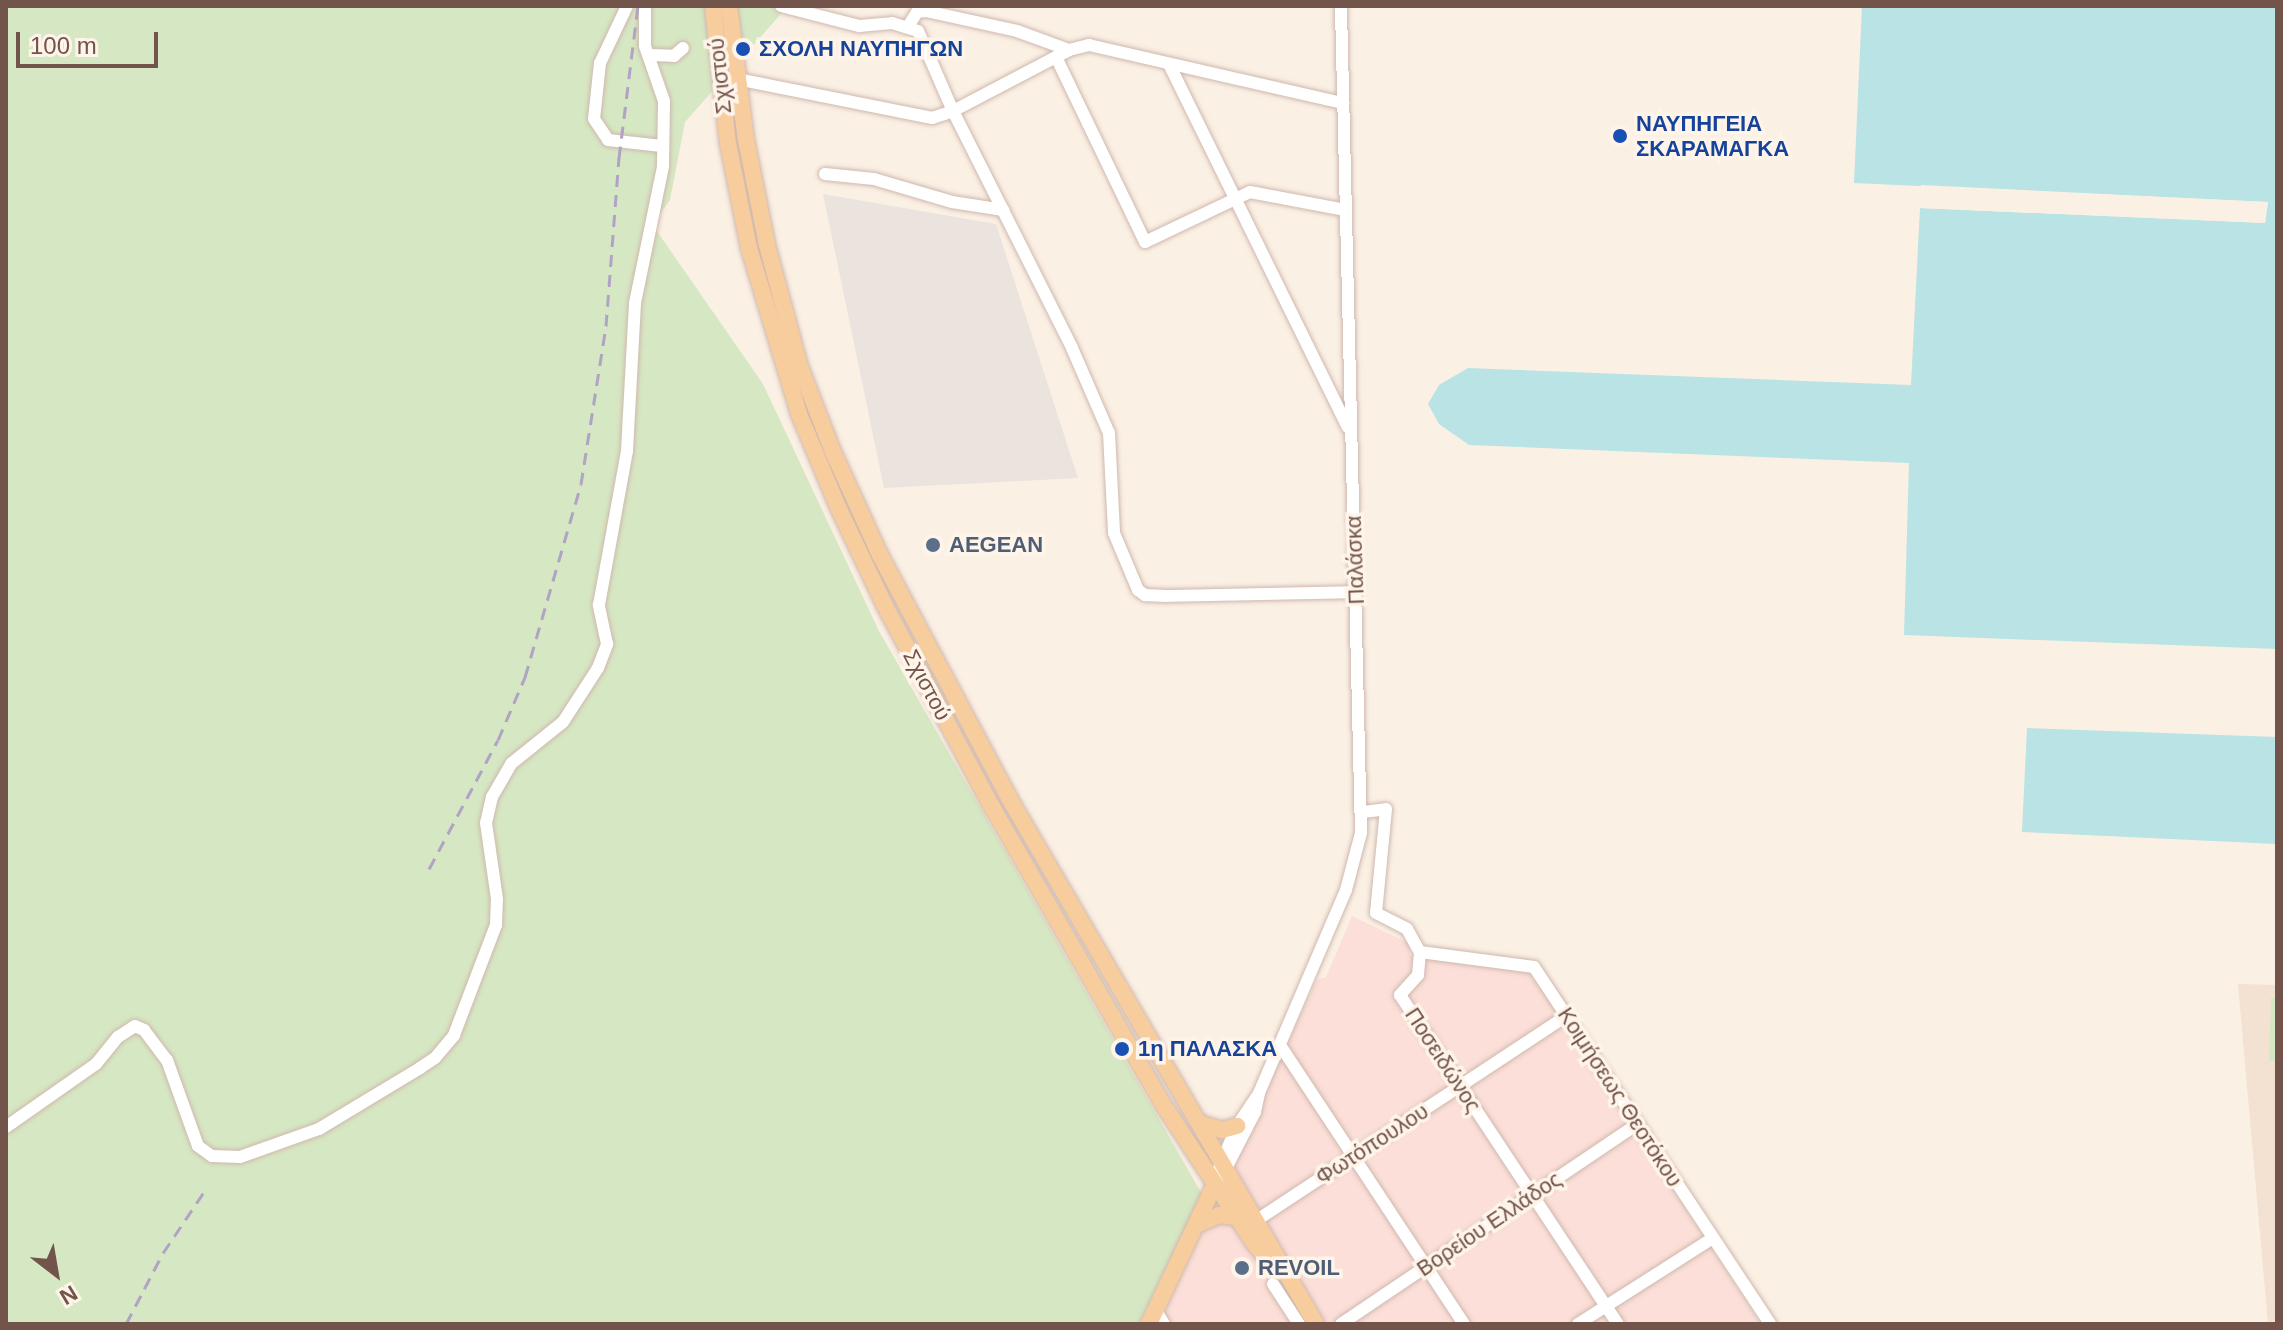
<!DOCTYPE html>
<meta charset="utf-8">
<style>
body{margin:0}
#map{position:relative;width:2283px;height:1330px;overflow:hidden;background:#fbf0e4;font-family:Helvetica,sans-serif}
div>[style]{position:absolute}
.residential>*{inset:0;background:#f3e1d2}
.commercial>*{inset:0;background:#fbdfd8}
.industrial>*{inset:0;background:#ebe3de}
.green>*{inset:0;background:#d6e8c3}
.water>*{inset:0;background:#b9e3e4}
.pier>*{inset:0;background:#fbf0e4}
.roads{filter:drop-shadow(0 0 2px #cfb8ae) drop-shadow(0 0 2px #cfb8ae)}
.minor>*{height:12px;margin:-6px;padding:0 6px;transform-origin:6px;border-radius:6px;background:#fff}
.major>*{height:16px;margin:-8px;padding:0 8px;transform-origin:8px;border-radius:8px;background:#f8cd9e}
.rail>*{height:3px;margin-top:-1.5px;transform-origin:0;background:repeating-linear-gradient(90deg,#b1a3c4 0 12px,transparent 0 20px)}
.dots>*{width:22px;height:22px;translate:-50% -50%;box-sizing:border-box;border:4px solid #fef4ea;border-radius:50%}
span{translate:-50% -50%;white-space:nowrap;text-align:center;line-height:1.15;-webkit-text-stroke:7px #fef4ea;paint-order:stroke}
.transit-label{font-size:22px;color:#164399;font-weight:700}
.left{translate:0 -50%;text-align:left}
.street-label{font-size:22px;color:#73544a}
.service-label{font-size:22px;color:#4e5e75;font-weight:700}
.frame{position:absolute;inset:0;border:8px solid #73544a;pointer-events:none}
.north{position:absolute;left:16px;top:1234px;width:80px;height:80px;-webkit-text-stroke:6px #fef4ea;paint-order:stroke;rotate:149deg;font-size:22px;font-weight:700;line-height:32px;text-align:center;color:#73544a}
.north::after{content:'';display:block;margin:auto;width:28px;height:36px;background:#73544a;clip-path:polygon(50% 0,100% 100%,50% 72%,0 100%)}
.scale{position:absolute;left:16px;top:32px;width:142px;height:36px;box-sizing:border-box;border:4px solid #73544a;border-top:0;padding-left:10px;font-size:24px;line-height:28px;white-space:nowrap;color:#73544a;-webkit-text-stroke:6px #fef4ea;paint-order:stroke}
</style>
<div id="map">
<div class="residential">
<div style="clip-path:polygon(2238px 984px,2277px 985px,2277px 1324px,2268px 1324px)"></div>
</div>
<div class="commercial">
<div style="clip-path:polygon(1352px 916px,1408px 943px,1410px 955px,1430px 960px,1529px 969px,1761px 1324px,1156px 1324px,1317px 980px,1326px 977px)"></div>
</div>
<div class="industrial">
<div style="clip-path:polygon(823px 194px,996px 224px,1078px 478px,884px 488px)"></div>
</div>
<div class="green">
<div style="clip-path:polygon(6px 6px,788px 6px,685px 122px,670px 200px,652px 224px,763px 384px,879px 631px,1202px 1194px,1139px 1324px,6px 1324px)"></div>
<div style="clip-path:polygon(2271px 998px,2277px 998px,2277px 1061px,2269px 1061px)"></div>
</div>
<div class="water">
<div style="clip-path:polygon(1862px 6px,2277px 6px,2277px 649px,1904px 635px,1909px 463px,1469px 445px,1439px 424px,1428px 404px,1439px 385px,1468px 368px,1911px 385px,1920px 208px,2265px 223px,2268px 202px,1854px 183px)"></div>
<div style="clip-path:polygon(2027px 728px,2277px 737px,2277px 844px,2022px 832px)"></div>
</div>
<div class="pier">
<div style="clip-path:polygon(1921px 185px,2268px 202px,2265px 223px,1920px 208px,1920px 204px,2262px 219px,2264px 206px,1921px 189px)"></div>
</div>
<div class="roads">
<div class="minor">
<div style="left:627px;top:6px;width:63px;rotate:115.3deg"></div>
<div style="left:600px;top:63px;width:56px;rotate:96.1deg"></div>
<div style="left:594px;top:119px;width:25px;rotate:56deg"></div>
<div style="left:608px;top:140px;width:54px;rotate:6.3deg"></div>
<div style="left:781px;top:6px;width:81px;rotate:14.4deg"></div>
<div style="left:859px;top:26px;width:33px;rotate:-5deg"></div>
<div style="left:892px;top:23px;width:27px;rotate:17deg"></div>
<div style="left:918px;top:31px;width:87px;rotate:66.4deg"></div>
<div style="left:953px;top:111px;width:265px;rotate:63.3deg"></div>
<div style="left:1072px;top:348px;width:93px;rotate:66.5deg"></div>
<div style="left:1109px;top:433px;width:100px;rotate:87.1deg"></div>
<div style="left:1114px;top:533px;width:62px;rotate:67.2deg"></div>
<div style="left:1138px;top:590px;width:9px;rotate:36deg"></div>
<div style="left:1145px;top:595px;width:21px;rotate:3deg"></div>
<div style="left:1166px;top:596px;width:190px;rotate:-1.2deg"></div>
<div style="left:909px;top:25px;width:15px;rotate:-58deg"></div>
<div style="left:917px;top:12px;width:9px;rotate:-6deg"></div>
<div style="left:926px;top:11px;width:93px;rotate:12.4deg"></div>
<div style="left:1017px;top:31px;width:55px;rotate:20.1deg"></div>
<div style="left:650px;top:55px;width:24px;rotate:2deg"></div>
<div style="left:674px;top:56px;width:12px;rotate:-42deg"></div>
<div style="left:1056px;top:57px;width:205px;rotate:64.3deg"></div>
<div style="left:1145px;top:242px;width:116px;rotate:-25.5deg"></div>
<div style="left:1250px;top:192px;width:97px;rotate:10.7deg"></div>
<div style="left:1169px;top:64px;width:405px;rotate:63.8deg"></div>
<div style="left:737px;top:79px;width:199px;rotate:11.3deg"></div>
<div style="left:932px;top:118px;width:22px;rotate:-18deg"></div>
<div style="left:953px;top:111px;width:131px;rotate:-27.7deg"></div>
<div style="left:1069px;top:50px;width:21px;rotate:-14deg"></div>
<div style="left:1089px;top:45px;width:261px;rotate:12.9deg"></div>
<div style="left:825px;top:174px;width:49px;rotate:5.8deg"></div>
<div style="left:874px;top:179px;width:81px;rotate:16.4deg"></div>
<div style="left:952px;top:202px;width:52px;rotate:8.9deg"></div>
<div style="left:1363px;top:812px;width:23px;rotate:-7deg"></div>
<div style="left:1386px;top:809px;width:104px;rotate:95.5deg"></div>
<div style="left:1376px;top:913px;width:35px;rotate:27deg"></div>
<div style="left:1407px;top:929px;width:26px;rotate:61deg"></div>
<div style="left:1420px;top:952px;width:23px;rotate:95deg"></div>
<div style="left:1418px;top:975px;width:27px;rotate:132deg"></div>
<div style="left:1400px;top:995px;width:395px;rotate:56.5deg"></div>
<div style="left:1420px;top:952px;width:115px;rotate:7.5deg"></div>
<div style="left:1534px;top:967px;width:428px;rotate:56.5deg"></div>
<div style="left:1280px;top:1045px;width:334px;rotate:56.6deg"></div>
<div style="left:6px;top:1127px;width:110px;rotate:-35deg"></div>
<div style="left:96px;top:1064px;width:35px;rotate:-51deg"></div>
<div style="left:118px;top:1037px;width:20px;rotate:-33deg"></div>
<div style="left:135px;top:1026px;width:10px;rotate:24deg"></div>
<div style="left:144px;top:1030px;width:38px;rotate:53deg"></div>
<div style="left:167px;top:1060px;width:91px;rotate:70.2deg"></div>
<div style="left:198px;top:1146px;width:17px;rotate:36deg"></div>
<div style="left:212px;top:1156px;width:28px;rotate:2deg"></div>
<div style="left:240px;top:1157px;width:84px;rotate:-19.5deg"></div>
<div style="left:319px;top:1129px;width:118px;rotate:-31.1deg"></div>
<div style="left:420px;top:1068px;width:18px;rotate:-34deg"></div>
<div style="left:435px;top:1058px;width:30px;rotate:-50deg"></div>
<div style="left:454px;top:1035px;width:118px;rotate:-69.1deg"></div>
<div style="left:496px;top:925px;width:26px;rotate:-88deg"></div>
<div style="left:497px;top:899px;width:77px;rotate:-98.2deg"></div>
<div style="left:486px;top:823px;width:27px;rotate:-77deg"></div>
<div style="left:492px;top:797px;width:39px;rotate:-60deg"></div>
<div style="left:512px;top:763px;width:65px;rotate:-38.8deg"></div>
<div style="left:563px;top:722px;width:64px;rotate:-57.1deg"></div>
<div style="left:598px;top:668px;width:26px;rotate:-69deg"></div>
<div style="left:607px;top:644px;width:40px;rotate:-102deg"></div>
<div style="left:599px;top:605px;width:157px;rotate:-79.7deg"></div>
<div style="left:627px;top:451px;width:148px;rotate:-86.9deg"></div>
<div style="left:635px;top:303px;width:140px;rotate:-78.4deg"></div>
<div style="left:663px;top:166px;width:65px;rotate:-89.1deg"></div>
<div style="left:664px;top:101px;width:58px;rotate:-109.1deg"></div>
<div style="left:645px;top:46px;width:40px;rotate:-90deg"></div>
<div style="left:1219px;top:1168px;width:46px;rotate:-66.8deg"></div>
<div style="left:1237px;top:1126px;width:36px;rotate:-56deg"></div>
<div style="left:1222px;top:1176px;width:72px;rotate:-62.7deg"></div>
<div style="left:1255px;top:1112px;width:19px;rotate:-78deg"></div>
<div style="left:1259px;top:1093px;width:221px;rotate:-66.8deg"></div>
<div style="left:1346px;top:890px;width:59px;rotate:-75.3deg"></div>
<div style="left:1361px;top:833px;width:827px;rotate:-91.39deg"></div>
<div style="left:1257px;top:1220px;width:370px;rotate:-33.4deg"></div>
<div style="left:1273px;top:1284px;width:48px;rotate:57deg"></div>
<div style="left:1156px;top:1311px;width:15px;rotate:58deg"></div>
<div style="left:1341px;top:1324px;width:358px;rotate:-34deg"></div>
<div style="left:1578px;top:1324px;width:160px;rotate:-32.5deg"></div>
</div>
<div class="major">
<div style="left:713px;top:6px;width:138px;rotate:83.8deg"></div>
<div style="left:728px;top:143px;width:107px;rotate:78.7deg"></div>
<div style="left:749px;top:248px;width:173px;rotate:73.2deg"></div>
<div style="left:799px;top:414px;width:101px;rotate:67.2deg"></div>
<div style="left:838px;top:507px;width:110px;rotate:64.6deg"></div>
<div style="left:885px;top:606px;width:228px;rotate:62deg"></div>
<div style="left:992px;top:807px;width:349px;rotate:60.1deg"></div>
<div style="left:1166px;top:1109px;width:160px;rotate:56.7deg"></div>
<div style="left:1254px;top:1243px;width:38px;rotate:50deg"></div>
<div style="left:729px;top:6px;width:135px;rotate:82.8deg"></div>
<div style="left:746px;top:140px;width:107px;rotate:78.7deg"></div>
<div style="left:767px;top:245px;width:126px;rotate:74.9deg"></div>
<div style="left:800px;top:367px;width:91px;rotate:68.8deg"></div>
<div style="left:833px;top:452px;width:113px;rotate:65.5deg"></div>
<div style="left:880px;top:555px;width:275px;rotate:62deg"></div>
<div style="left:1009px;top:798px;width:609px;rotate:59.73deg"></div>
<div style="left:1200px;top:1123px;width:23px;rotate:18deg"></div>
<div style="left:1222px;top:1130px;width:16px;rotate:-15deg"></div>
<div style="left:1196px;top:1225px;width:25px;rotate:-23deg"></div>
<div style="left:1219px;top:1215px;width:17px;rotate:7deg"></div>
<div style="left:1149px;top:1324px;width:155px;rotate:-64.8deg"></div>
</div>
</div>
<div class="rail">
<div style="left:429px;top:869px;width:146px;rotate:-61.9deg"></div>
<div style="left:498px;top:740px;width:69px;rotate:-66.8deg"></div>
<div style="left:525px;top:677px;width:201px;rotate:-73.8deg"></div>
<div style="left:581px;top:484px;width:160px;rotate:-81deg"></div>
<div style="left:606px;top:326px;width:169px;rotate:-85.6deg"></div>
<div style="left:619px;top:158px;width:153px;rotate:-82.9deg"></div>
<div style="left:126px;top:1324px;width:80px;rotate:-62.5deg"></div>
<div style="left:163px;top:1253px;width:73px;rotate:-56.1deg"></div>
</div>
<div class="dots">
<div style="left:743px;top:49px;background:#1a4fb4"></div>
<div style="left:1620px;top:136px;background:#1a4fb4"></div>
<div style="left:933px;top:545px;background:#5c6f8a"></div>
<div style="left:1122px;top:1049px;background:#1a4fb4"></div>
<div style="left:1242px;top:1268px;background:#5c6f8a"></div>
</div>
<div class="transit-label">
<span class="left" style="left:759px;top:49px">ΣΧΟΛΗ ΝΑΥΠΗΓΩΝ</span>
<span class="left" style="left:1636px;top:136px">ΝΑΥΠΗΓΕΙΑ<br>ΣΚΑΡΑΜΑΓΚΑ</span>
<span class="left" style="left:1138px;top:1049px">1η ΠΑΛΑΣΚΑ</span>
</div>
<div class="street-label">
<span style="left:720px;top:76px;rotate:-96deg">Σχιστού</span>
<span style="left:1355px;top:560px;rotate:-92deg">Παλάσκα</span>
<span style="left:927px;top:685px;rotate:62deg">Σχιστού</span>
<span style="left:1443px;top:1060px;rotate:57deg">Ποσειδώνος</span>
<span style="left:1620px;top:1097px;rotate:57deg">Κοιμήσεως Θεοτόκου</span>
<span style="left:1372px;top:1144px;rotate:-33deg">Φωτόπουλου</span>
<span style="left:1489px;top:1224px;rotate:-34deg">Βορείου Ελλάδος</span>
</div>
<div class="service-label">
<span class="left" style="left:949px;top:545px">AEGEAN</span>
<span class="left" style="left:1258px;top:1268px">REVOIL</span>
</div>
<div class="frame"></div>
<div class="north">N</div>
<div class="scale">100 m</div>
</div>
